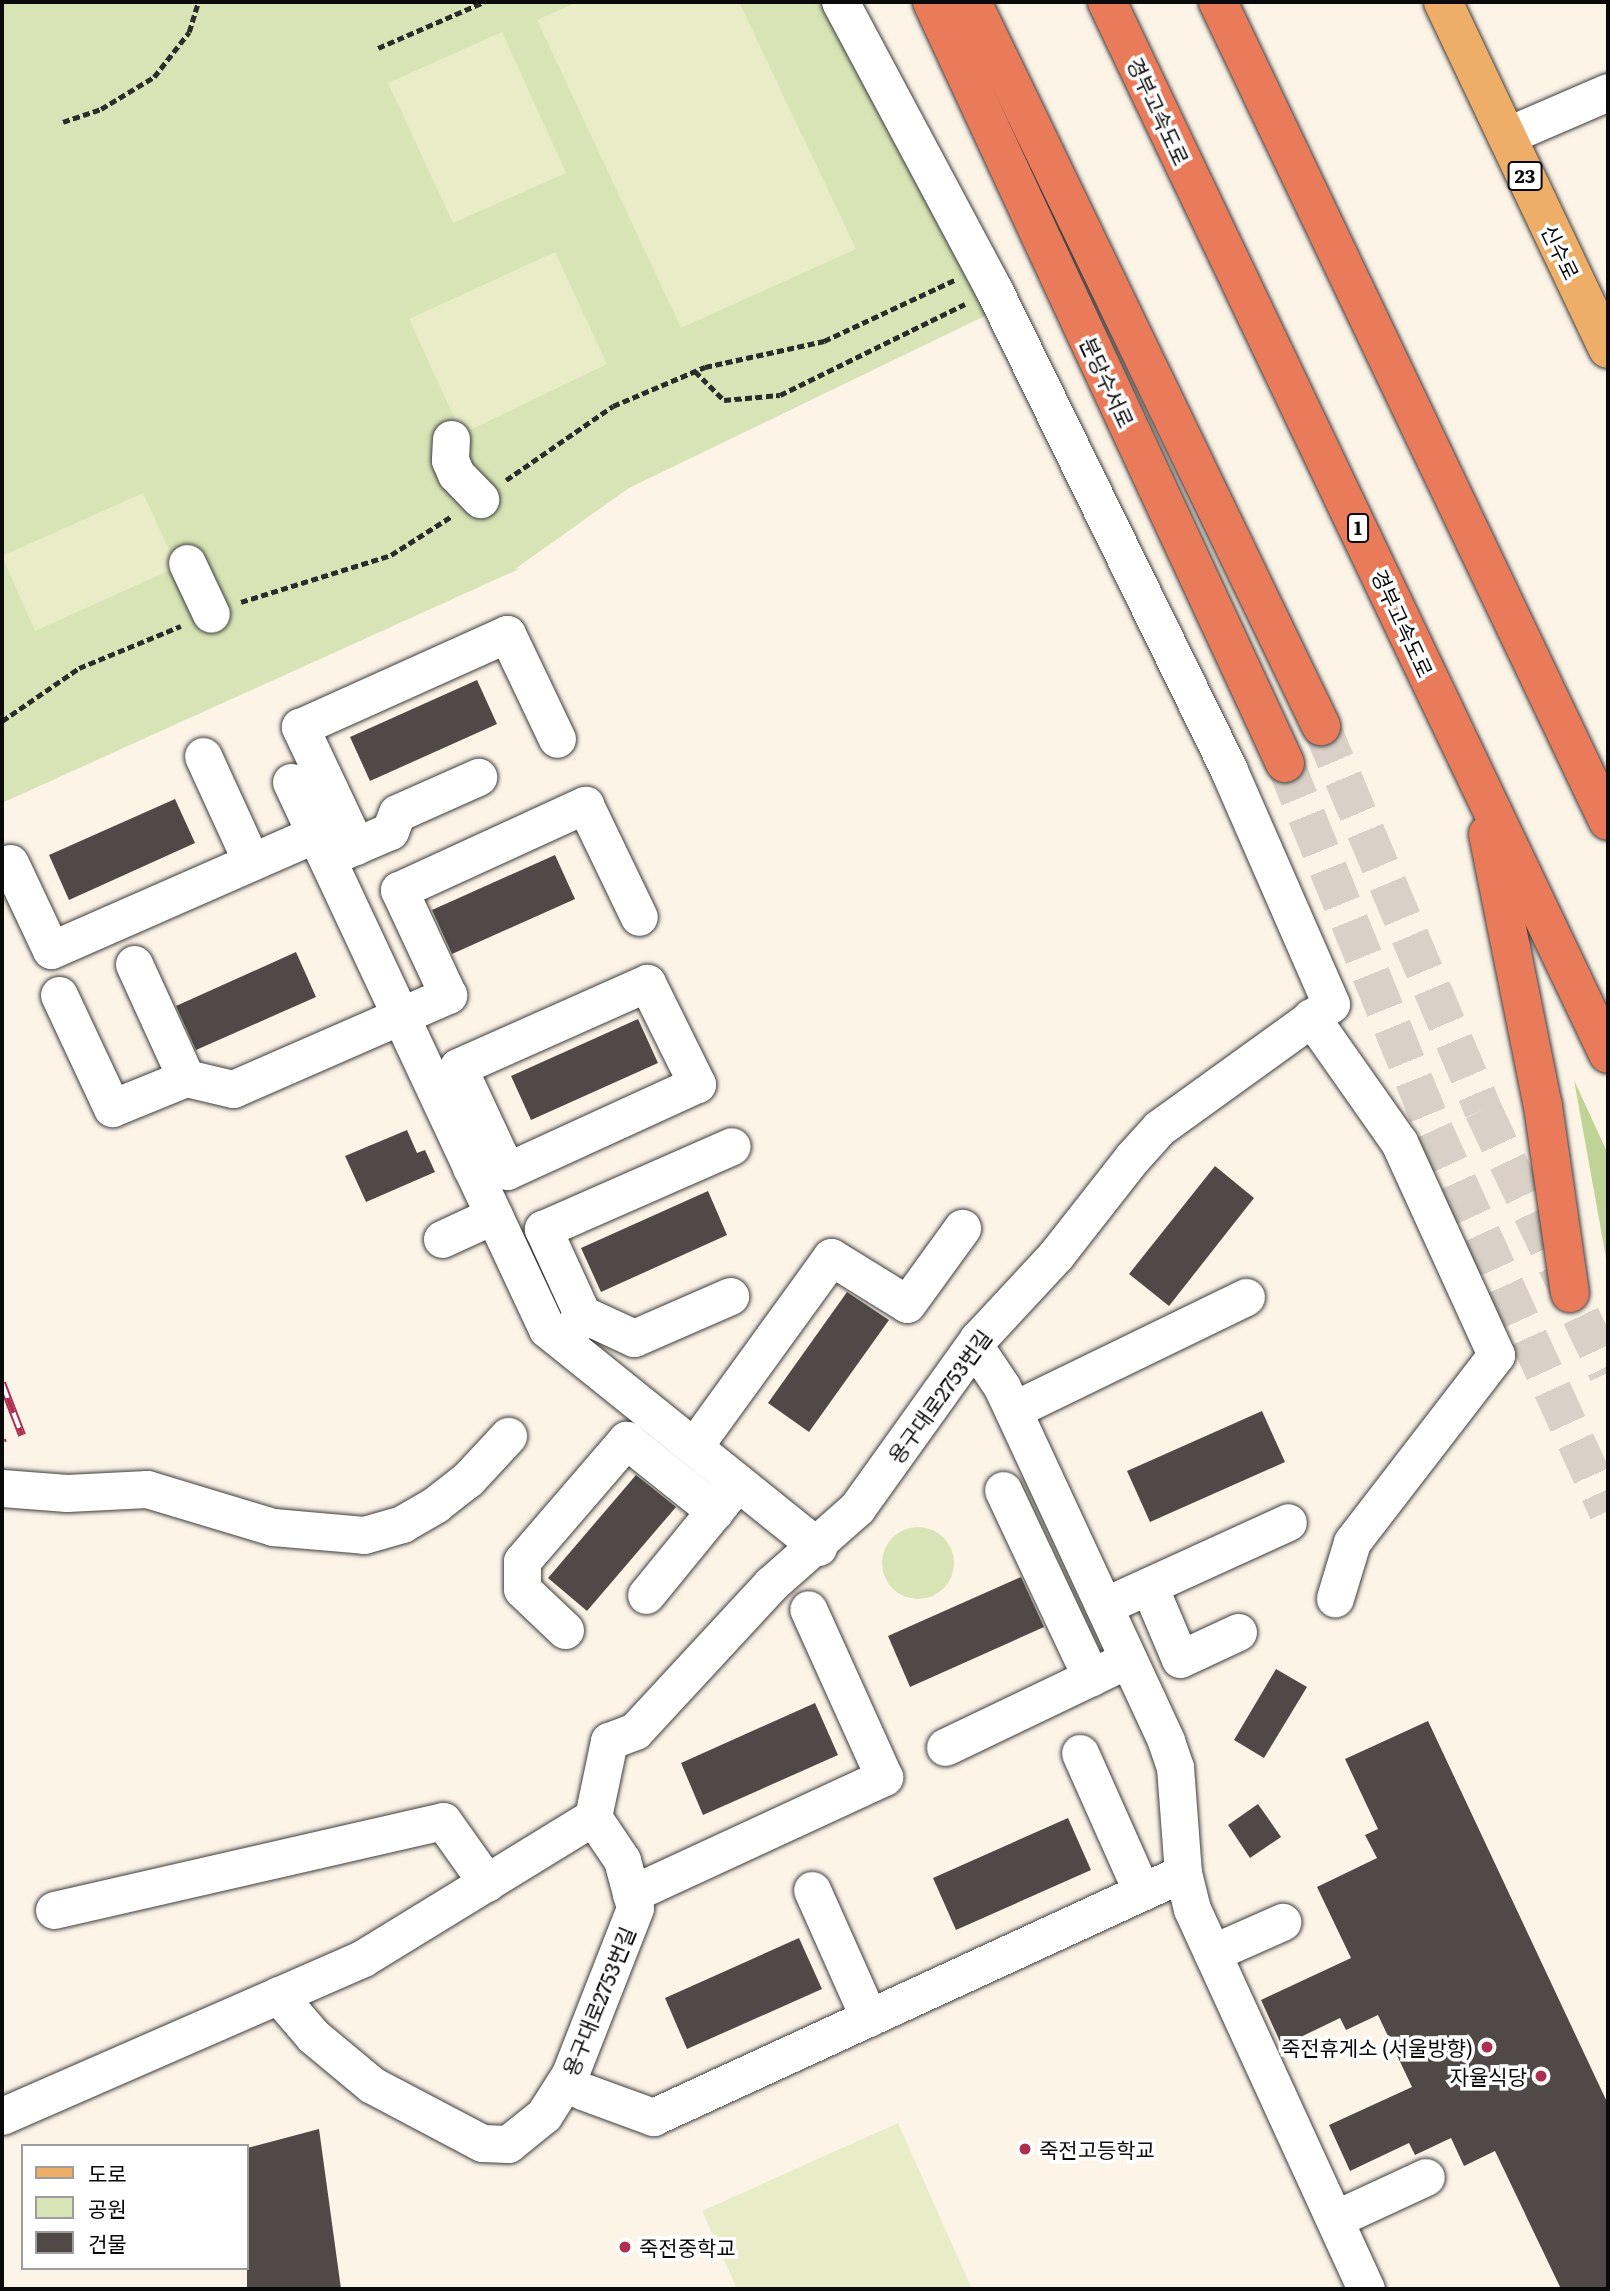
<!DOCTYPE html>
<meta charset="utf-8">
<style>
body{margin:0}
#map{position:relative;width:1610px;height:2291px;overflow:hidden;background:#fdf4e8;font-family:Literata,"Noto Sans KR",serif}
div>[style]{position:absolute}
.green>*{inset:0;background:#d8e4b6}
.round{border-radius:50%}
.forest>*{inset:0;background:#c0d396}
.pitch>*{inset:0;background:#e8ecc7}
.building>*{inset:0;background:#514947}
.highway-tunnel>*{height:38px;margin-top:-19px;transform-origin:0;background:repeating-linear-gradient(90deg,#d9d1c7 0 38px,transparent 0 57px)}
.path>*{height:4.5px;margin-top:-2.25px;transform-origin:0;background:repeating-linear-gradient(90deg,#2c2c2c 0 7px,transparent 0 10.5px)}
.roads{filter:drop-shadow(0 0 2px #3d3d3d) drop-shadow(0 0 2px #3d3d3d)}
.minor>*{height:37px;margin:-18.5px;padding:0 18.5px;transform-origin:18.5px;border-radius:18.5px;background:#fff}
.major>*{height:38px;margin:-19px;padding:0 19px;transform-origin:19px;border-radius:19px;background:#eeae68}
.highway>*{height:38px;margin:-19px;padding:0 19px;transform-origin:19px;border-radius:19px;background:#e97b5b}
.rail>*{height:8px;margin-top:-4px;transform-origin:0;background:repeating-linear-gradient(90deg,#fff 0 16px,#ae2e51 0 32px);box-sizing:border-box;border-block:2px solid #ae2e51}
.dots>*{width:19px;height:19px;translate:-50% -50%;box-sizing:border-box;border:4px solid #fff;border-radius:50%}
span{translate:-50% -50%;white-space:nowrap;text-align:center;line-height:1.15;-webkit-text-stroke:7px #fff;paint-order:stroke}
.shield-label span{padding:2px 5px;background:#fff;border:2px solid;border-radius:5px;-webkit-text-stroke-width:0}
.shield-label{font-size:19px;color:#0a0a0a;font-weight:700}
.street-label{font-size:21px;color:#0a0a0a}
.poi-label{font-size:21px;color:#0a0a0a}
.right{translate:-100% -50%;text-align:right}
.left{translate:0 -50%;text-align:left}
.frame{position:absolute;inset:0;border:4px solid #0a0a0a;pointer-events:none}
.legend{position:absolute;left:21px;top:2144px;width:228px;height:126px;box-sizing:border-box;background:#fff;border:2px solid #9d9d9d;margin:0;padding:9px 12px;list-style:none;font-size:21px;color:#0a0a0a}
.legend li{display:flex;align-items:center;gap:14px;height:35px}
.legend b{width:35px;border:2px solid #9d9d9d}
</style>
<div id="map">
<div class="green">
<div style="clip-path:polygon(2px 2px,830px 2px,993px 312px,629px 488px,515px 569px,521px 568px,2px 803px)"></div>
<div class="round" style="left:882px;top:1527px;width:72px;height:72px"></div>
</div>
<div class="forest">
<div style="clip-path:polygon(1574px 1080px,1608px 1154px,1608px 1269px)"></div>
</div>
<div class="pitch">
<div style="clip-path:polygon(577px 2px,739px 2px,856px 249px,681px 328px,537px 20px)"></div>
<div style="clip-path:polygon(502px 32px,566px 173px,453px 223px,388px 83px)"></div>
<div style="clip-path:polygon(555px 252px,607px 364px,462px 434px,409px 319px)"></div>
<div style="clip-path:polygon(143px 493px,177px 567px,35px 631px,2px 556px)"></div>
<div style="clip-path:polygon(898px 2123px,972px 2289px,737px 2289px,702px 2211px)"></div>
</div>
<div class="building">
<div style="clip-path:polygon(477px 680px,497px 724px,370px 781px,350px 737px)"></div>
<div style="clip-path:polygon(175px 799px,195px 843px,69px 900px,49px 855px)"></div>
<div style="clip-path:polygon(555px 855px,575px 899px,452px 954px,432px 910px)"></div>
<div style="clip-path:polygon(296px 952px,316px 997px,196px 1050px,176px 1006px)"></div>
<div style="clip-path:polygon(638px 1019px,658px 1063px,531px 1120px,511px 1076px)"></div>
<div style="clip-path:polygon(407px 1130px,417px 1153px,425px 1150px,435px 1172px,366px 1202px,345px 1156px)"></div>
<div style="clip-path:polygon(1215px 1166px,1254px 1198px,1169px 1306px,1129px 1274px)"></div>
<div style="clip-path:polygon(708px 1191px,727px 1235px,601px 1292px,581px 1248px)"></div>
<div style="clip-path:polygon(847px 1292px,889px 1320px,809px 1432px,768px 1403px)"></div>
<div style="clip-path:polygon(1262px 1411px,1285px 1462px,1150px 1522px,1127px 1471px)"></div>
<div style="clip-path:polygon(636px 1475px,676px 1507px,587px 1611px,548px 1578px)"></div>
<div style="clip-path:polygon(1021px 1577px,1044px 1627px,910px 1687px,888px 1636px)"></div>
<div style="clip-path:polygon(1276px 1669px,1307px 1687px,1264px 1758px,1234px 1740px)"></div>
<div style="clip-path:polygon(815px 1703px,838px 1755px,703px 1815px,681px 1763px)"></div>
<div style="clip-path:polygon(1428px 1721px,1608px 2104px,1608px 2289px,1561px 2289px,1495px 2151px,1464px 2166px,1451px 2138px,1415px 2155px,1409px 2143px,1350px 2171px,1329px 2125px,1412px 2087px,1378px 2015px,1346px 2030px,1340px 2018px,1282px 2046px,1261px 2000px,1351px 1958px,1317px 1887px,1377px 1858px,1365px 1835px,1378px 1829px,1345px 1759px)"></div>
<div style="clip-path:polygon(1258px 1804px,1281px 1837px,1250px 1858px,1228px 1825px)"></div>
<div style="clip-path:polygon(1068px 1818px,1091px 1870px,956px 1930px,933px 1878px)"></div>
<div style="clip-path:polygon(799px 1938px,822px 1989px,687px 2049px,665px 1998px)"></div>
<div style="clip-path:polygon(319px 2129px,341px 2289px,247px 2289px,247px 2148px)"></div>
</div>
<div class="highway-tunnel">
<div style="left:1321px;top:726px;width:417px;rotate:67.1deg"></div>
<div style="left:1483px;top:1110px;width:291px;rotate:64.6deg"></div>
<div style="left:1285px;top:763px;width:396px;rotate:67.9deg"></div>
<div style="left:1434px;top:1130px;width:419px;rotate:65.5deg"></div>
</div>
<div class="path">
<div style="left:378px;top:48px;width:116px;rotate:-23.5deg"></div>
<div style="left:63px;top:122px;width:40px;rotate:-18.9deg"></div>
<div style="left:101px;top:109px;width:62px;rotate:-31.1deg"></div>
<div style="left:154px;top:77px;width:57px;rotate:-52.1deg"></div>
<div style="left:189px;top:32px;width:31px;rotate:-73deg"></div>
<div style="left:695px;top:371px;width:41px;rotate:45deg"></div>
<div style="left:724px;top:400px;width:56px;rotate:-5.1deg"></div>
<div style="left:780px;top:395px;width:206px;rotate:-26.2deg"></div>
<div style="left:506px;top:480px;width:130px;rotate:-34.7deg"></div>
<div style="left:613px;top:406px;width:100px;rotate:-23deg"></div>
<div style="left:705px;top:367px;width:122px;rotate:-12.3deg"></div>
<div style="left:824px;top:341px;width:144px;rotate:-25.1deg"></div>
<div style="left:241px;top:602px;width:157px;rotate:-17.4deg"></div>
<div style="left:391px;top:555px;width:72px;rotate:-32.6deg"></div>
<div style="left:2px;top:721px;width:93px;rotate:-34.5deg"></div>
<div style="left:79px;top:668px;width:110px;rotate:-22.4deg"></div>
</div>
<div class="roads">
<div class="minor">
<div style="left:1506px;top:136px;width:111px;rotate:-23.3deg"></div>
<div style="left:451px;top:439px;width:21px;rotate:93deg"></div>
<div style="left:450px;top:460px;width:15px;rotate:67deg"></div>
<div style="left:456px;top:474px;width:35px;rotate:46deg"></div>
<div style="left:187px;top:563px;width:56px;rotate:64.8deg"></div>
<div style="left:203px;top:756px;width:115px;rotate:65.4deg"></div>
<div style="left:291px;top:782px;width:604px;rotate:64.92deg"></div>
<div style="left:547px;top:1329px;width:348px;rotate:38.8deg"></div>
<div style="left:356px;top:846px;width:132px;rotate:-115.2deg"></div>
<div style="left:300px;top:727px;width:227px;rotate:-24.2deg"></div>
<div style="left:507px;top:634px;width:116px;rotate:64.5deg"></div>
<div style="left:334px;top:855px;width:61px;rotate:-23.2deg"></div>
<div style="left:390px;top:831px;width:19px;rotate:-69deg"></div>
<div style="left:397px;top:813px;width:89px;rotate:-24deg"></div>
<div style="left:10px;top:863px;width:96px;rotate:64.8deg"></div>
<div style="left:51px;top:950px;width:288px;rotate:-23.7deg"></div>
<div style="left:134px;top:964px;width:125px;rotate:65.5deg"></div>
<div style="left:59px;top:995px;width:125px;rotate:64.9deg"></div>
<div style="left:112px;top:1108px;width:80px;rotate:-22.1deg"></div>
<div style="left:186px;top:1078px;width:48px;rotate:13.2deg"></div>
<div style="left:233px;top:1089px;width:235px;rotate:-23.6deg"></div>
<div style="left:448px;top:995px;width:116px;rotate:-115deg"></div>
<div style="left:399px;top:890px;width:205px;rotate:-24.6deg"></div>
<div style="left:585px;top:805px;width:124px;rotate:64.3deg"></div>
<div style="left:1311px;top:1017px;width:153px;rotate:54.9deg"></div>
<div style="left:1399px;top:1142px;width:234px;rotate:65.5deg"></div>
<div style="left:1496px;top:1355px;width:236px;rotate:127.6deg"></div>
<div style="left:1352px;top:1542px;width:59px;rotate:106.9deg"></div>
<div style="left:471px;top:1168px;width:31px;rotate:-25deg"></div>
<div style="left:499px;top:1155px;width:97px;rotate:-115deg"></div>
<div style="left:458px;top:1067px;width:207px;rotate:-24deg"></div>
<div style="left:647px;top:983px;width:113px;rotate:63.7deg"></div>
<div style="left:697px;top:1084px;width:209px;rotate:155.4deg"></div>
<div style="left:507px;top:1171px;width:18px;rotate:-117deg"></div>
<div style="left:442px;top:1239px;width:57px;rotate:-24.8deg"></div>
<div style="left:582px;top:1314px;width:57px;rotate:24.8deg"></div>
<div style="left:634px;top:1338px;width:105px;rotate:-23.6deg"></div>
<div style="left:978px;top:1339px;width:9px;rotate:103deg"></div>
<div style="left:976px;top:1348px;width:47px;rotate:56.3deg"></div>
<div style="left:1002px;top:1387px;width:390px;rotate:65.1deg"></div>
<div style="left:1166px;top:1741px;width:28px;rotate:71deg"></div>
<div style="left:1175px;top:1767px;width:106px;rotate:85.7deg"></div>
<div style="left:1183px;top:1873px;width:37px;rotate:76deg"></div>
<div style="left:1192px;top:1909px;width:418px;rotate:65.4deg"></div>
<div style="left:564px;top:1342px;width:33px;rotate:-57deg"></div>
<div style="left:582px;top:1314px;width:94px;rotate:-114.6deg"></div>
<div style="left:543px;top:1229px;width:206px;rotate:-23.7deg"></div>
<div style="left:1013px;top:1410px;width:259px;rotate:-25.9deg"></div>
<div style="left:695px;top:1445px;width:232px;rotate:-54.1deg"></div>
<div style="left:831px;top:1257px;width:89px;rotate:31.7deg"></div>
<div style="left:907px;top:1304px;width:94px;rotate:-54.1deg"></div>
<div style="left:2px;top:1488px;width:65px;rotate:4.4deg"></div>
<div style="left:67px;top:1493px;width:80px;rotate:-2.9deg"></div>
<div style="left:147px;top:1489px;width:132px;rotate:16.8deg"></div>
<div style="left:273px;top:1527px;width:91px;rotate:5deg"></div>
<div style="left:364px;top:1535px;width:40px;rotate:-16deg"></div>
<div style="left:402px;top:1524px;width:39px;rotate:-30deg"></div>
<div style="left:436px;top:1504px;width:41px;rotate:-38deg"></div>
<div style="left:468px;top:1479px;width:59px;rotate:-47.1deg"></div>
<div style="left:1003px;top:1490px;width:207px;rotate:64.8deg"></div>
<div style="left:1149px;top:1586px;width:79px;rotate:67deg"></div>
<div style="left:1180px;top:1659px;width:64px;rotate:-25deg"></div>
<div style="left:646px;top:1595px;width:133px;rotate:-50.8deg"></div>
<div style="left:1104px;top:1606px;width:202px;rotate:-24.5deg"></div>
<div style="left:565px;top:1630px;width:59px;rotate:-136.4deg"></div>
<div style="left:522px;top:1589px;width:28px;rotate:-90deg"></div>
<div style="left:522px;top:1561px;width:160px;rotate:-49.3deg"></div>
<div style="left:626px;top:1440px;width:114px;rotate:38.6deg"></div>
<div style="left:945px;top:1747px;width:185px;rotate:-25.6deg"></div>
<div style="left:1080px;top:1753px;width:152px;rotate:66deg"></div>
<div style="left:812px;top:1890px;width:140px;rotate:66deg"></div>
<div style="left:631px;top:1894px;width:279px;rotate:-24.8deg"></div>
<div style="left:884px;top:1777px;width:184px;rotate:-114.3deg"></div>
<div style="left:54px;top:1910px;width:399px;rotate:-12.9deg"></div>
<div style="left:443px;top:1821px;width:76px;rotate:54.6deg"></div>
<div style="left:1212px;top:1953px;width:77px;rotate:-23.9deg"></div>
<div style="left:278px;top:1995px;width:54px;rotate:49.5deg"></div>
<div style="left:313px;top:2036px;width:77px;rotate:39.7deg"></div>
<div style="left:372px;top:2085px;width:124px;rotate:27.8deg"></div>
<div style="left:482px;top:2143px;width:26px;rotate:2deg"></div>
<div style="left:508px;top:2144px;width:46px;rotate:-38.9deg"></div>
<div style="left:544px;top:2115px;width:49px;rotate:-57.6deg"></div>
<div style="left:570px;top:2074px;width:178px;rotate:-68.6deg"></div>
<div style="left:635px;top:1908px;width:50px;rotate:-105.2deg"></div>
<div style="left:622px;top:1860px;width:52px;rotate:-124deg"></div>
<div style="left:582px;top:2091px;width:76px;rotate:20.1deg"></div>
<div style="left:653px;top:2117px;width:583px;rotate:-24.72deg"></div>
<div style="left:2px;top:2116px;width:394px;rotate:-23.6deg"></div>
<div style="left:363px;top:1958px;width:270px;rotate:-31.5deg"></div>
<div style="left:593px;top:1817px;width:78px;rotate:-78.1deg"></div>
<div style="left:609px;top:1741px;width:28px;rotate:-21deg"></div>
<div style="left:635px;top:1731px;width:200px;rotate:-47.2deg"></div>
<div style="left:771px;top:1584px;width:115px;rotate:-41.5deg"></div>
<div style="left:857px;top:1508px;width:208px;rotate:-54.4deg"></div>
<div style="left:978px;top:1339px;width:115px;rotate:-47.1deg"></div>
<div style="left:1056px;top:1255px;width:123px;rotate:-51.9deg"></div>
<div style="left:1132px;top:1158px;width:40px;rotate:-48deg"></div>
<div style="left:1159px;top:1128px;width:212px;rotate:-35.8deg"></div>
<div style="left:1331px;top:1004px;width:255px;rotate:-113.6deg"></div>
<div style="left:1229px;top:770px;width:534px;rotate:-116.09deg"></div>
<div style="left:994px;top:290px;width:327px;rotate:-118.1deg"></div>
<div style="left:1335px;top:2219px;width:100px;rotate:-24.8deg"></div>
</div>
<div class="major">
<div style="left:1443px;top:2px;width:384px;rotate:64.6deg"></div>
</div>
<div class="highway">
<div style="left:932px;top:2px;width:839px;rotate:65.12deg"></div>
<div style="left:972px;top:2px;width:804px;rotate:64.26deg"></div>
<div style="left:1107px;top:2px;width:1165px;rotate:64.53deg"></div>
<div style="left:1218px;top:2px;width:907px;rotate:64.54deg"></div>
<div style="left:1488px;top:834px;width:278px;rotate:78.6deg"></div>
<div style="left:1543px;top:1106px;width:189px;rotate:81.8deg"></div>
</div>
</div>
<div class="rail">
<div style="left:2px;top:1383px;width:56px;rotate:69deg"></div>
<div style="left:2px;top:1440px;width:3px;rotate:72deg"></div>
</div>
<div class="dots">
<div style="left:1487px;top:2047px;background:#ae2e51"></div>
<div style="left:1541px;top:2076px;background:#ae2e51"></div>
<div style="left:1025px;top:2149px;background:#ae2e51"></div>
<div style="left:625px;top:2247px;background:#ae2e51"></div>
</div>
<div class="shield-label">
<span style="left:1525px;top:176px">23</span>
<span style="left:1358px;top:528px">1</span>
</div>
<div class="street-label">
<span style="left:1159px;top:111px;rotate:65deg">경부고속도로</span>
<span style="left:1561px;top:252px;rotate:64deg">신수로</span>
<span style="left:1108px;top:382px;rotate:65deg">분당수서로</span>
<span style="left:1403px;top:623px;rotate:65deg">경부고속도로</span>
<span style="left:939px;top:1396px;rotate:-54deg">용구대로2753번길</span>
<span style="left:598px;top:2001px;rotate:-68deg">용구대로2753번길</span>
</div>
<div class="poi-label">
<span class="right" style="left:1473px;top:2047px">죽전휴게소 (서울방향)</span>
<span class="right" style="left:1527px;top:2076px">자율식당</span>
<span class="left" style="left:1039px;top:2149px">죽전고등학교</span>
<span class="left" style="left:639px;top:2247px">죽전중학교</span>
</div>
<div class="frame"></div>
<ul class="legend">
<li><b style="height:9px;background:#eeae68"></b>도로</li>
<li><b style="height:19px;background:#d8e4b6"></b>공원</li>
<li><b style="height:19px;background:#514947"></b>건물</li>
</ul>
</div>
